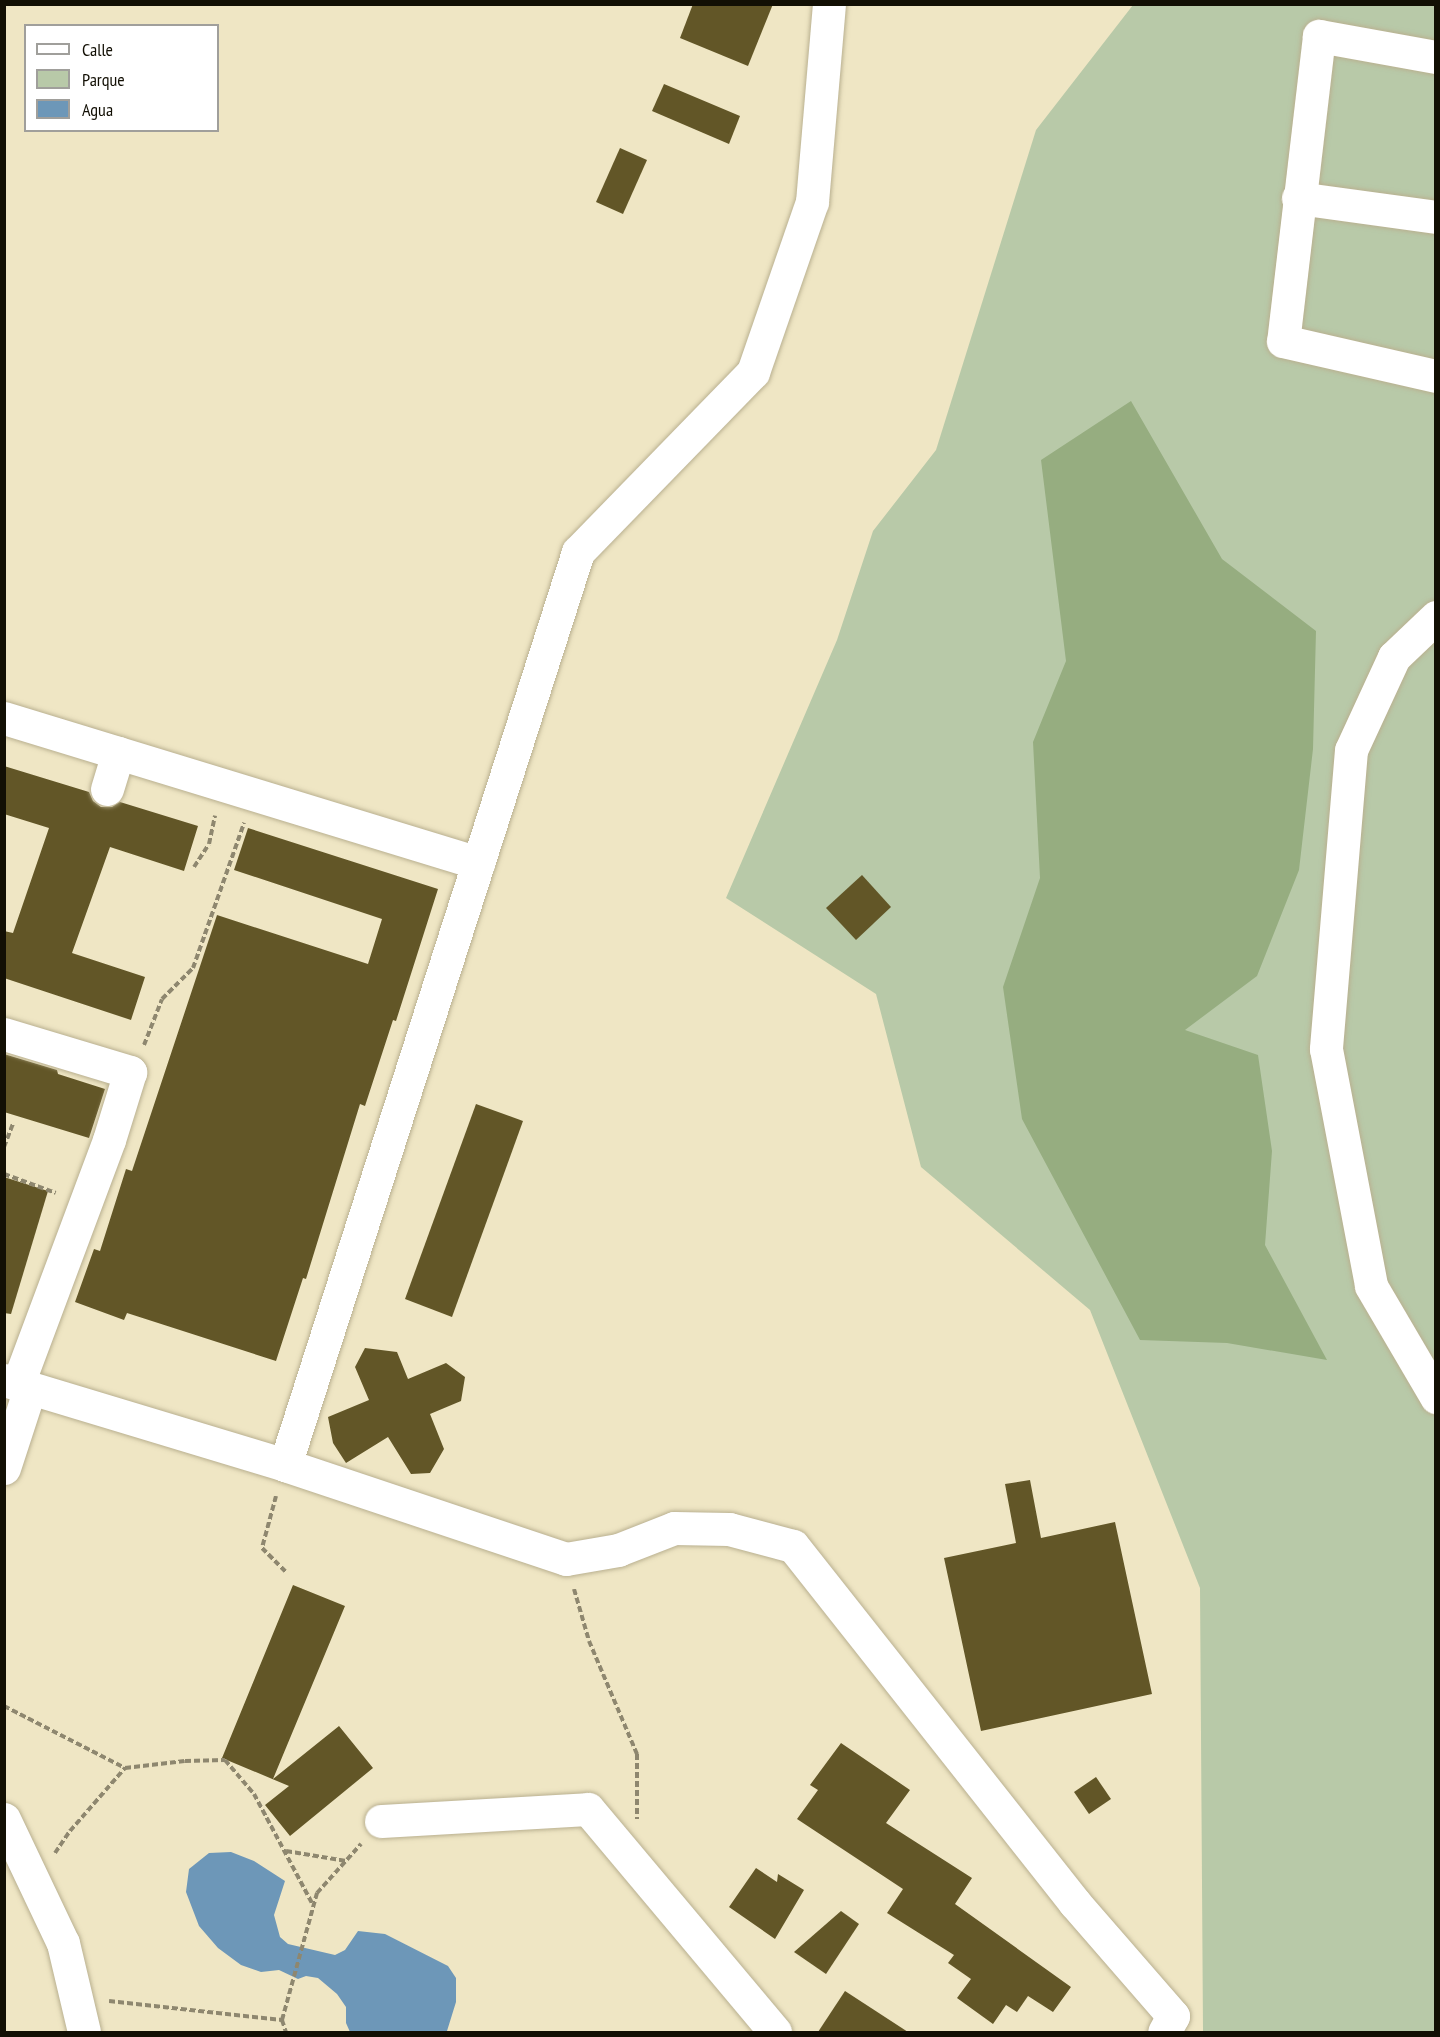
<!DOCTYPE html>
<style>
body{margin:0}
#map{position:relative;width:1440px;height:2037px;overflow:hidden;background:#efe6c4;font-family:"PT Sans Narrow",sans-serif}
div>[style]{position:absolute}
.green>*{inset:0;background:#b8c9a8}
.forest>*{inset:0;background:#96ad80}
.water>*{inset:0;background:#6d97b8}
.building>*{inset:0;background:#625627}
.path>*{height:4px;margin-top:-2px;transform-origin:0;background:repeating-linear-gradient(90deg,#8e876f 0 6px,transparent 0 9px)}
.roads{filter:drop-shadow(0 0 2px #b9b090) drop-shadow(0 0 2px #b9b090)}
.minor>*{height:33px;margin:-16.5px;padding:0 16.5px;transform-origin:16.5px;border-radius:16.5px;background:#fff}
span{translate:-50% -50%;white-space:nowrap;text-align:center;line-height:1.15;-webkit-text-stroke:6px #fff;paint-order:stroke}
.frame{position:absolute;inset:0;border:6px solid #120f04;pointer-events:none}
.legend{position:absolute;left:24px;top:24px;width:195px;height:108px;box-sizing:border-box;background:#fff;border:2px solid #a09f9b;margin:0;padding:8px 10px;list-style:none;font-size:18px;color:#120f04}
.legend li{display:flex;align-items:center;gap:12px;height:30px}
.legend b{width:30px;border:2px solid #a09f9b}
</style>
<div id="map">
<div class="green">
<div style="clip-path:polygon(1133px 5px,1435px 5px,1435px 2032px,1203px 2032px,1200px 1588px,1090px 1310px,921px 1167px,876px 994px,726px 898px,837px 640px,873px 531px,936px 450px,1036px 130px)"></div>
</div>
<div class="forest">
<div style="clip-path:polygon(1131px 401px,1222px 559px,1316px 631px,1313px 749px,1299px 870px,1257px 976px,1185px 1030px,1258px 1055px,1272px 1151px,1265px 1245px,1327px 1360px,1227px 1343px,1140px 1340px,1022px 1119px,1003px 987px,1040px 878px,1033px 742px,1066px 661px,1041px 460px)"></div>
</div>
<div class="water">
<div style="clip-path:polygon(231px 1852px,254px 1861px,285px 1881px,274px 1915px,280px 1937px,288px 1944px,335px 1955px,345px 1950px,358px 1931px,385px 1934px,448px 1966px,456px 1978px,456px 2002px,447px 2031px,350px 2032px,346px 2023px,346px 2007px,337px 1994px,318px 1978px,306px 1976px,298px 1979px,279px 1970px,261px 1972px,241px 1965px,218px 1948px,199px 1926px,186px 1892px,189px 1869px,209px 1853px)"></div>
</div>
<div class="building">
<div style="clip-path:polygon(693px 4px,773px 4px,748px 66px,680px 38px)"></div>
<div style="clip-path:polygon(664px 84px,740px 116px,729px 144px,652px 111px)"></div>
<div style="clip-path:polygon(620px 148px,647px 160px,623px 214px,596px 202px)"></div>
<div style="clip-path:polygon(4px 766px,89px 792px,93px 801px,101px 807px,112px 807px,120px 802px,198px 826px,184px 871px,110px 847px,72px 953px,145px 977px,131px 1020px,4px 978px,4px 931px,13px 933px,49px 828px,4px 814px)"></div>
<div style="clip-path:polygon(248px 828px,438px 889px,396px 1021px,393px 1020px,365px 1106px,360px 1104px,306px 1279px,303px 1278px,276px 1361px,127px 1313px,124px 1320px,75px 1302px,94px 1249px,100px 1251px,126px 1169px,132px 1171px,217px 915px,368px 964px,382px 919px,234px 870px)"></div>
<div style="clip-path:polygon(862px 875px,891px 907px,856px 940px,826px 908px)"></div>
<div style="clip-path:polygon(4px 1054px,57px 1070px,58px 1074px,105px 1089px,89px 1138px,4px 1112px)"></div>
<div style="clip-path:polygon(476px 1104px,523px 1121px,452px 1317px,405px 1299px)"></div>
<div style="clip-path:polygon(4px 1177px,48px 1191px,11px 1314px,4px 1313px)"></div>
<div style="clip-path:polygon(365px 1348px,397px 1352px,408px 1379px,446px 1363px,465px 1377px,461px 1401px,430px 1414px,444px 1449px,430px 1473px,411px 1474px,388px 1437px,346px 1463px,333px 1443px,328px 1417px,369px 1400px,355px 1367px)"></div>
<div style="clip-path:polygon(1030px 1480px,1041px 1538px,1115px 1522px,1152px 1694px,981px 1731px,944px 1558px,1016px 1543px,1005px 1484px)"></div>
<div style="clip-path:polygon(293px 1585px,345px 1606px,273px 1779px,339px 1726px,373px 1768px,290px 1836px,265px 1805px,289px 1786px,222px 1758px)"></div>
<div style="clip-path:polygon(841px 1743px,910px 1790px,886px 1823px,972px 1878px,955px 1904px,1071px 1987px,1053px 2012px,1028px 1996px,1017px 2012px,1006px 2005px,993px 2024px,957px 1998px,971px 1979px,948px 1963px,954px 1955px,887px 1913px,903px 1889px,797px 1819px,818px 1790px,810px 1785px)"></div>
<div style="clip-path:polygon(1096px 1777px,1111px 1799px,1089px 1814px,1074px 1792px)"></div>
<div style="clip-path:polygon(756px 1868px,777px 1882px,778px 1874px,804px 1890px,775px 1939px,729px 1907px)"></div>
<div style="clip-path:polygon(841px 1911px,859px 1924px,826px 1974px,794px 1952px)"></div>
<div style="clip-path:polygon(845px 1991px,908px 2032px,818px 2032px)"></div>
</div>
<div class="path">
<div style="left:194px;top:867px;width:27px;rotate:-57deg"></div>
<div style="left:209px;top:844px;width:29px;rotate:-78deg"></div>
<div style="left:144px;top:1045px;width:49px;rotate:-68.6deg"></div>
<div style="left:162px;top:999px;width:44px;rotate:-45deg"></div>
<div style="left:193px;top:968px;width:154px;rotate:-70.6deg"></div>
<div style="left:4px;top:1147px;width:26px;rotate:-69deg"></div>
<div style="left:4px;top:1174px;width:55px;rotate:20.1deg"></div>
<div style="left:276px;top:1496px;width:54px;rotate:105.1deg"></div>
<div style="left:262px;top:1548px;width:35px;rotate:45deg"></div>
<div style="left:574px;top:1589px;width:54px;rotate:73.9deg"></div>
<div style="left:589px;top:1641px;width:123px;rotate:67deg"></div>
<div style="left:637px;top:1754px;width:65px;rotate:90deg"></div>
<div style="left:4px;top:1706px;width:136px;rotate:27.1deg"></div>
<div style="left:125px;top:1768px;width:60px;rotate:-6.7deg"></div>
<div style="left:185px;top:1761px;width:40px;rotate:-1.4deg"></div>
<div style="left:225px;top:1760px;width:45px;rotate:49.5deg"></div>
<div style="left:254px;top:1794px;width:126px;rotate:62deg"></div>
<div style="left:286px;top:1851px;width:61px;rotate:9.5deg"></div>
<div style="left:55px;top:1853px;width:27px;rotate:-56deg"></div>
<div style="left:70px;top:1831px;width:84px;rotate:-48.9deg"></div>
<div style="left:109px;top:2001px;width:174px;rotate:6.3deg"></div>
<div style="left:282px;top:2020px;width:13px;rotate:72deg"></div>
<div style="left:282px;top:2020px;width:132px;rotate:-74.6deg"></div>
<div style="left:317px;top:1893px;width:66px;rotate:-48.1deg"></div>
</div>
<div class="roads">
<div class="minor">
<div style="left:1436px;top:57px;width:119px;rotate:-169.8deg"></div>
<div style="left:1319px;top:36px;width:307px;rotate:96.7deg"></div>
<div style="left:1283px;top:341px;width:157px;rotate:12.9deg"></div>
<div style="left:1298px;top:198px;width:139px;rotate:7.8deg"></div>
<div style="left:1436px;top:617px;width:58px;rotate:136.4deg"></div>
<div style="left:1394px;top:657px;width:102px;rotate:114.8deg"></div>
<div style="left:1351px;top:750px;width:300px;rotate:94.8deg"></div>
<div style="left:1326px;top:1049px;width:241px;rotate:79.2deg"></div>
<div style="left:1371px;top:1286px;width:129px;rotate:59.6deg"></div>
<div style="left:4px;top:718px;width:496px;rotate:17deg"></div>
<div style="left:107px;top:789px;width:38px;rotate:-73deg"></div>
<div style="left:4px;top:1034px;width:132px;rotate:16.8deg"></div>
<div style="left:130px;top:1072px;width:71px;rotate:107.2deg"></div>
<div style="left:109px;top:1140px;width:259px;rotate:110.5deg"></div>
<div style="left:4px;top:1380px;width:294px;rotate:16.8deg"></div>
<div style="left:285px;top:1465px;width:296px;rotate:18.5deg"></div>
<div style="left:566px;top:1559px;width:53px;rotate:-9.8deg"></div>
<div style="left:618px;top:1550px;width:60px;rotate:-21.4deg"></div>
<div style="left:674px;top:1528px;width:55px;rotate:1deg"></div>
<div style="left:729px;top:1529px;width:66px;rotate:14.9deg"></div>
<div style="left:793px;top:1546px;width:454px;rotate:51.7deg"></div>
<div style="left:1074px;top:1902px;width:151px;rotate:49deg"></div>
<div style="left:1173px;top:2016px;width:18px;rotate:119deg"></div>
<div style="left:285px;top:1465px;width:959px;rotate:-72.21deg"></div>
<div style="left:578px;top:552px;width:251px;rotate:-45.8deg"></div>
<div style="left:753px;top:372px;width:180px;rotate:-70.9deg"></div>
<div style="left:812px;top:202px;width:199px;rotate:-85.1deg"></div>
<div style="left:4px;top:1468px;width:84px;rotate:-72deg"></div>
<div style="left:4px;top:1819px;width:137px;rotate:64.6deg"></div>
<div style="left:63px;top:1943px;width:91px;rotate:76.7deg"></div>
<div style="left:381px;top:1821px;width:207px;rotate:-3.3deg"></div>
<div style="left:588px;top:1809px;width:291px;rotate:50deg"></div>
</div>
</div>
<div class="frame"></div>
<ul class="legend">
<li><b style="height:8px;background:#fff"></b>Calle</li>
<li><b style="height:16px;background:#b8c9a8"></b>Parque</li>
<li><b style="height:16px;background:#6d97b8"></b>Agua</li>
</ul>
</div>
